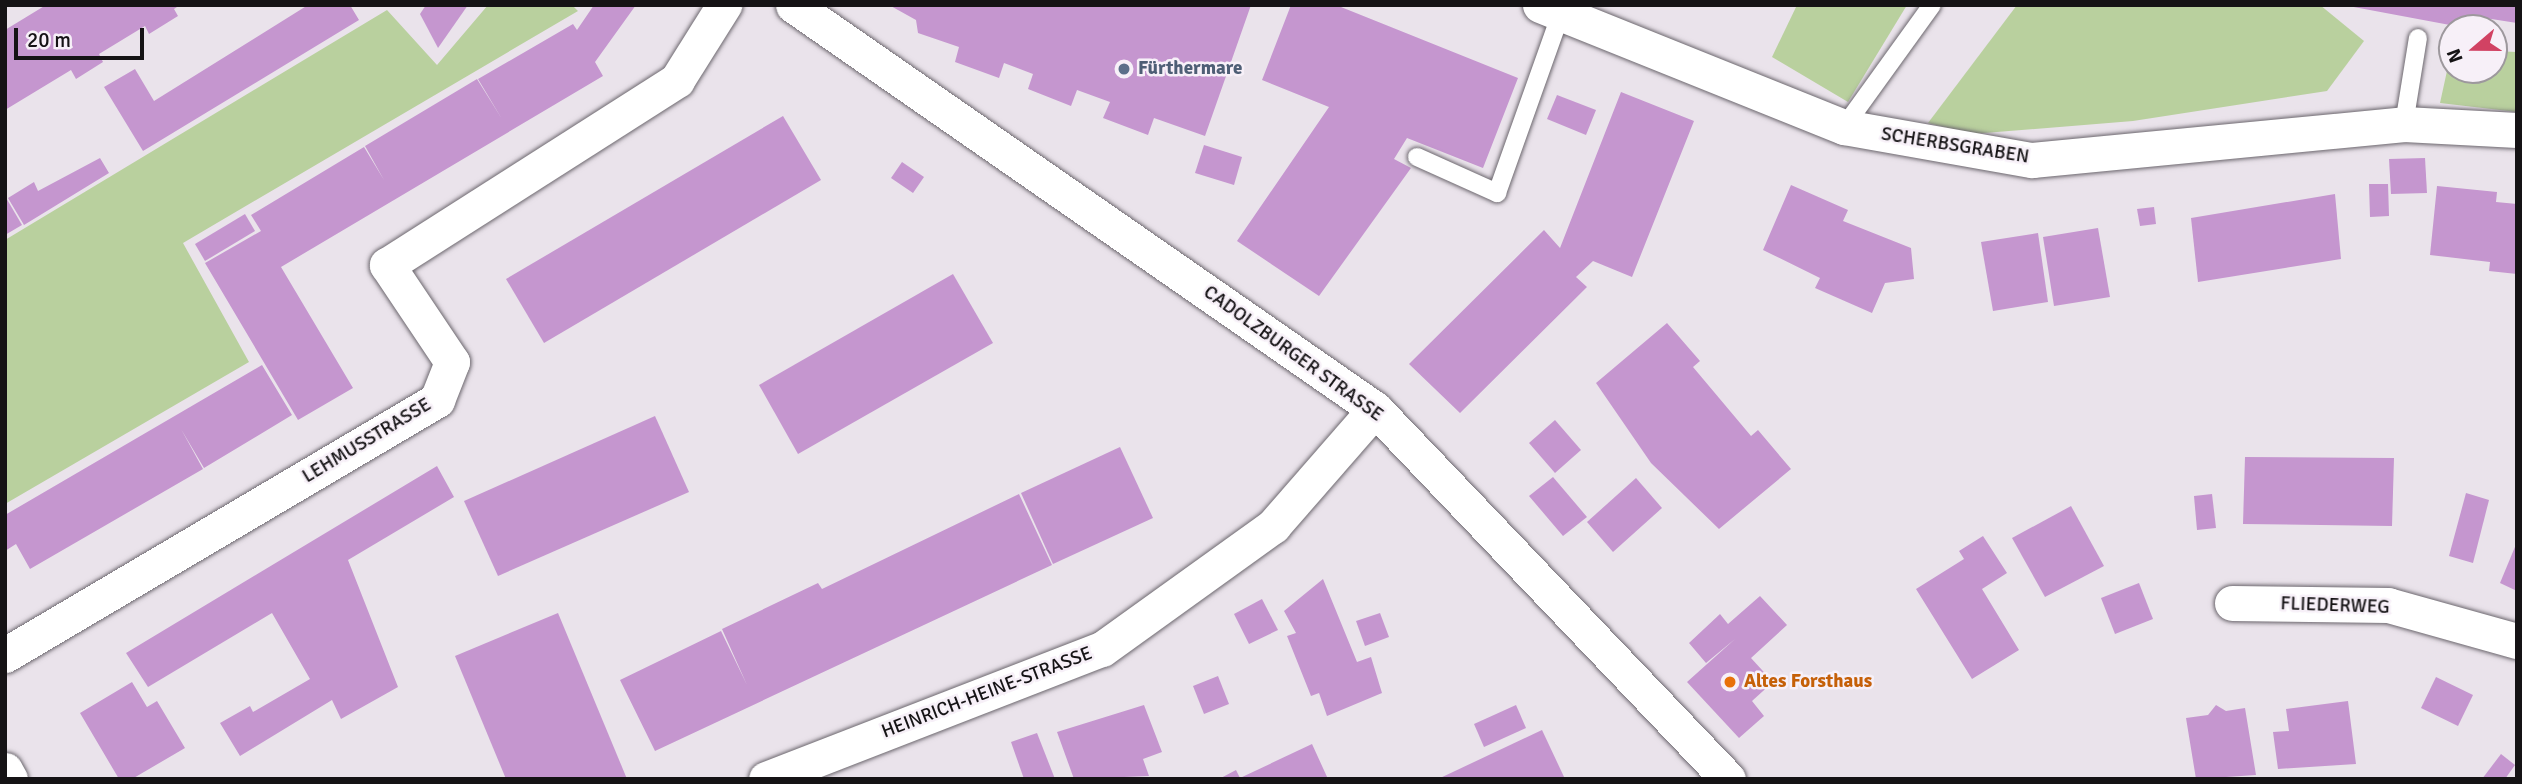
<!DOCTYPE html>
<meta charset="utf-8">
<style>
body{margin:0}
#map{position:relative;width:2522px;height:784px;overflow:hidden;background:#eae3eb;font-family:Signika,sans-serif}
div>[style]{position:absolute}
.green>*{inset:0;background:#b9d09e}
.building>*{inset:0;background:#c596cf}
.roads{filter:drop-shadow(0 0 2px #6c676e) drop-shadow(0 0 2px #6c676e)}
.service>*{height:18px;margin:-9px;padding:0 9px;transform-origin:9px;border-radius:9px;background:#fff}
.minor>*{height:35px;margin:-17.5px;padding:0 17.5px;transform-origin:17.5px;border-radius:17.5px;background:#fff}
.dots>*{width:19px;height:19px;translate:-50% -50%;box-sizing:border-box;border:4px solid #f7f0f8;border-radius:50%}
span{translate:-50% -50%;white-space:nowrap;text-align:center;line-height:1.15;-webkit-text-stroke:5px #f7f0f8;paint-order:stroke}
.service-label{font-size:19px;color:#4e5e75;font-weight:700}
.left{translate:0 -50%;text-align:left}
.street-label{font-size:19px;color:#151315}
.food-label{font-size:19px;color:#c56008;font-weight:700}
.frame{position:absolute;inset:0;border:7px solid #151315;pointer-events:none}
.north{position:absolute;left:2438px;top:14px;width:70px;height:70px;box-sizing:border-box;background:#f7f0f8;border:2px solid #9d989d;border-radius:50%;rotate:250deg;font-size:19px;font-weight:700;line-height:28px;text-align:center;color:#151315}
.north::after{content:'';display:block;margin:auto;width:24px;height:32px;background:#d14263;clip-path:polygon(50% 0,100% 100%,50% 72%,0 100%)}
.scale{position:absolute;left:14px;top:28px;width:130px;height:32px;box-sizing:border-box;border:4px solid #151315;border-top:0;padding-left:9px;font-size:21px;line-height:24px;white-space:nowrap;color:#151315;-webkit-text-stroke:5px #f7f0f8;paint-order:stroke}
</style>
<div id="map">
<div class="green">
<div style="clip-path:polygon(488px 5px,572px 5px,578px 11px,183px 243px,249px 362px,5px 504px,5px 240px,387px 10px,437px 65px)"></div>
<div style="clip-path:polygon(1797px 5px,1907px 5px,1848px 102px,1772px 57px)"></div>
<div style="clip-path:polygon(2017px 5px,2320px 5px,2364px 41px,2327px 91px,2133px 121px,1972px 134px,1928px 123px)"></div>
<div style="clip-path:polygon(2452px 48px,2452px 70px,2494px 70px,2494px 51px,2517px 52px,2517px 112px,2440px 103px)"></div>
</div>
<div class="building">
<div style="clip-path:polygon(46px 5px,180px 5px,174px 9px,178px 16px,149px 34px,145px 26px,99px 54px,103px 62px,76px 79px,71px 70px,5px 110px,5px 30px)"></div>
<div style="clip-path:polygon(308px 5px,350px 5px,359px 20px,143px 151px,104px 87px,135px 69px,154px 101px)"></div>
<div style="clip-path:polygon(426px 5px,468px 5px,438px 48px,420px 14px)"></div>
<div style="clip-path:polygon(594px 5px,636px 5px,595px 62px,603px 76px,281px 267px,353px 388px,298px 420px,205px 263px,261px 231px,251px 215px,364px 147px,384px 180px,365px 146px,477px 79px,502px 119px,478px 79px,573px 24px,577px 30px)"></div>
<div style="clip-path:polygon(889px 5px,1251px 5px,1205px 136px,1154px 118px,1148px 135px,1103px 118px,1110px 102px,1077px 90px,1071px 106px,1028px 89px,1033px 74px,1004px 63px,999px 78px,955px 62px,959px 47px,918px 33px,916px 20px)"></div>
<div style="clip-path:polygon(1291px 5px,1336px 5px,1518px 78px,1483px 168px,1407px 138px,1394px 159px,1411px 168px,1319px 296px,1237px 241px,1329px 107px,1262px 80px)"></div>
<div style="clip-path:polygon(2343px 5px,2517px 5px,2517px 23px,2485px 18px,2482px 28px,2466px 28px)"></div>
<div style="clip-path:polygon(1621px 92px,1694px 121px,1632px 277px,1593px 261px,1576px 277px,1587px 287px,1460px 413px,1409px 364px,1544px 230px,1560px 248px)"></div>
<div style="clip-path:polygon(1557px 95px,1596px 110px,1586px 135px,1547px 119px)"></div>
<div style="clip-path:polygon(783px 116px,821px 180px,544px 343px,506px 279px)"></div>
<div style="clip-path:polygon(1204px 145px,1242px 157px,1234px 185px,1195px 173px)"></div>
<div style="clip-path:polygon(100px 158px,109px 173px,24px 225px,8px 198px,34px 182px,38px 191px)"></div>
<div style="clip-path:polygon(2425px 158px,2427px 193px,2391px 194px,2389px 159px)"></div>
<div style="clip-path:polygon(902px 162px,924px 177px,913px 193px,891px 178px)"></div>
<div style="clip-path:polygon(2369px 184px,2388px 184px,2389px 216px,2370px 217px)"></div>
<div style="clip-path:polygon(1791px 185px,1848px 210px,1843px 221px,1911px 248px,1914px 279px,1885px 283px,1872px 313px,1815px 288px,1820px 278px,1763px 250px)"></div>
<div style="clip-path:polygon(2437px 186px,2497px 192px,2496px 202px,2517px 204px,2517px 274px,2489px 271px,2490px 262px,2430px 255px)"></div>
<div style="clip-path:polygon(2335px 194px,2341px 259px,2198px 282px,2191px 218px)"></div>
<div style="clip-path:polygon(5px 196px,22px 225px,5px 235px)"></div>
<div style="clip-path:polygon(2154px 207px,2156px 224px,2140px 226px,2137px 209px)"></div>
<div style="clip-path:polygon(245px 214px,255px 231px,205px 261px,195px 244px)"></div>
<div style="clip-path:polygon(2098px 228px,2110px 297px,2054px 306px,2043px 237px)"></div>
<div style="clip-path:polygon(2038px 233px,2048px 302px,1993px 311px,1981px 242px)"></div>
<div style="clip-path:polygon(953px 274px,993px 343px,798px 454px,759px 385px)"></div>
<div style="clip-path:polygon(1667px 323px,1700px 361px,1693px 367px,1751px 436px,1758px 430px,1791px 469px,1719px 529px,1651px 463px,1596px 383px)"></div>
<div style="clip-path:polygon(262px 365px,292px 415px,204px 468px,181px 429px,203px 469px,30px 569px,16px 544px,5px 551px,5px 515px)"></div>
<div style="clip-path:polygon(655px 416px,689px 492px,498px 576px,464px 501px)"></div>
<div style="clip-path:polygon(1555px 420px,1581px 450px,1555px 473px,1529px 443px)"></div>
<div style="clip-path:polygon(1120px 447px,1153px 518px,1053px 564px,1021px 493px)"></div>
<div style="clip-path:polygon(2245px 457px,2394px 458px,2392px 526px,2243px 524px)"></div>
<div style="clip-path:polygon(437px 466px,454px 497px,348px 560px,398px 687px,341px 719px,332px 700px,240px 756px,220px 723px,250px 706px,253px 712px,310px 679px,272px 613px,148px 687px,126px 653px)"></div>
<div style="clip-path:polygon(1553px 477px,1587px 517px,1563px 536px,1529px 496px)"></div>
<div style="clip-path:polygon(1636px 478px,1662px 508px,1613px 552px,1587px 522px)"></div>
<div style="clip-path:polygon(2466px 493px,2489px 500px,2473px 563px,2449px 556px)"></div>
<div style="clip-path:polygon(1019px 494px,1052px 565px,655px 751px,620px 680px,721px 631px,747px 685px,722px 629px,818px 583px,822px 589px)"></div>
<div style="clip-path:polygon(2212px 494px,2216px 528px,2197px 530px,2194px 496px)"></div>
<div style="clip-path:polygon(2071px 506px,2104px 566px,2045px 597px,2012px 538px)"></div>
<div style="clip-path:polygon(1983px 536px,2007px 573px,1982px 589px,2019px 650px,1972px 679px,1916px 589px,1964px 559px,1959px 551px)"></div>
<div style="clip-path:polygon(2517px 542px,2517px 591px,2500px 583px)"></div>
<div style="clip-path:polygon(1323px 579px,1357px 662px,1371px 657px,1382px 693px,1327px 716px,1319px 693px,1311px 696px,1287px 636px,1296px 633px,1284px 611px)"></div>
<div style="clip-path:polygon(2139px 583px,2153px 619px,2115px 634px,2101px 598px)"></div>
<div style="clip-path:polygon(1760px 596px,1787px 625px,1751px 658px,1773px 682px,1752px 701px,1764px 716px,1739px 738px,1687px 682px,1735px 639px,1706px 663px,1689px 643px,1720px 614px,1728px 624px)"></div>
<div style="clip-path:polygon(1262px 599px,1278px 630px,1249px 644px,1234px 614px)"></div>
<div style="clip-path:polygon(558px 613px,627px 779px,506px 779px,455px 656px)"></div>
<div style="clip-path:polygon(1380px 613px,1389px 637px,1365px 646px,1356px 621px)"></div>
<div style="clip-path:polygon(1218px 676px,1229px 704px,1204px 714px,1193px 686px)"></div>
<div style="clip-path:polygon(2436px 677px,2473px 695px,2458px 726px,2421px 708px)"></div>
<div style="clip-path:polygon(132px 682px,147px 707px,157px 701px,185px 748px,132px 779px,119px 779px,80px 713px)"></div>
<div style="clip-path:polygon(2348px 701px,2356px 764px,2278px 769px,2273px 732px,2289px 731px,2286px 709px)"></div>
<div style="clip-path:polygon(1144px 705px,1162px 752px,1143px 759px,1149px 776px,1074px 779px,1057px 732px)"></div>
<div style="clip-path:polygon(1516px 705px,1526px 728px,1484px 747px,1474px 724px)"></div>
<div style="clip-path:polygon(2216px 705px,2226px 711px,2245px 708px,2256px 775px,2196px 779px,2186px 718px,2208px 715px)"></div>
<div style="clip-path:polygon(1542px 730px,1565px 779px,1438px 779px)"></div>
<div style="clip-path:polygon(1037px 733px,1055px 779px,1024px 779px,1011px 742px)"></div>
<div style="clip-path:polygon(1312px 744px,1328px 779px,1219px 779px,1236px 770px,1240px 778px)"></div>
<div style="clip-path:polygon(2501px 754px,2515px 765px,2505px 779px,2482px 779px)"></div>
</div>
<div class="roads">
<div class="service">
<div style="left:2404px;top:124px;width:87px;rotate:-80.8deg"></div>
<div style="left:1844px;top:127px;width:150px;rotate:-54.2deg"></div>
<div style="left:1417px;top:157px;width:88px;rotate:24.2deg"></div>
<div style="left:1497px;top:193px;width:191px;rotate:-70.4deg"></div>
</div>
<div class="minor">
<div style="left:793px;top:5px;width:708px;rotate:34.77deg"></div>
<div style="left:1375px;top:409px;width:511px;rotate:46.35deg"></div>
<div style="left:1540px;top:5px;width:328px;rotate:21.9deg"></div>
<div style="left:1844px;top:127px;width:191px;rotate:10deg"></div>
<div style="left:2032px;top:160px;width:374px;rotate:-5.5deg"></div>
<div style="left:2404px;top:124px;width:113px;rotate:3deg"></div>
<div style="left:2232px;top:603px;width:156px;rotate:0.7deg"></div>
<div style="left:2388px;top:605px;width:134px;rotate:15.6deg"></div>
<div style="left:5px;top:655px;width:502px;rotate:-30.55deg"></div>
<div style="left:437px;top:400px;width:41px;rotate:-68.5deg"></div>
<div style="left:452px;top:362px;width:117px;rotate:-123.8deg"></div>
<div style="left:387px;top:265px;width:344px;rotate:-32.5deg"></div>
<div style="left:677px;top:80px;width:89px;rotate:-57.9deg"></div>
<div style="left:5px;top:770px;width:10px;rotate:61deg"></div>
<div style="left:766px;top:779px;width:360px;rotate:-21.2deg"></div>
<div style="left:1102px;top:649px;width:211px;rotate:-35.7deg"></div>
<div style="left:1273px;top:526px;width:155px;rotate:-48.9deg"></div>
</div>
</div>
<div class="dots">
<div style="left:1124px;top:69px;background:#5c6f8a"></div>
<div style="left:1730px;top:682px;background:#e8710a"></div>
</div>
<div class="service-label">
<span class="left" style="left:1138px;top:69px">Fürthermare</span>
</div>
<div class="street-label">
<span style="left:1955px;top:146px;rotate:9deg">SCHERBSGRABEN</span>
<span style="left:1293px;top:354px;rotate:36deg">CADOLZBURGER STRASSE</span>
<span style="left:367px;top:441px;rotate:-31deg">LEHMUSSTRASSE</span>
<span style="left:2335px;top:606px;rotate:2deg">FLIEDERWEG</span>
<span style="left:987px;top:693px;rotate:-21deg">HEINRICH-HEINE-STRASSE</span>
</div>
<div class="food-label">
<span class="left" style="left:1744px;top:682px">Altes Forsthaus</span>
</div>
<div class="frame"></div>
<div class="north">N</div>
<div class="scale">20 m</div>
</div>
